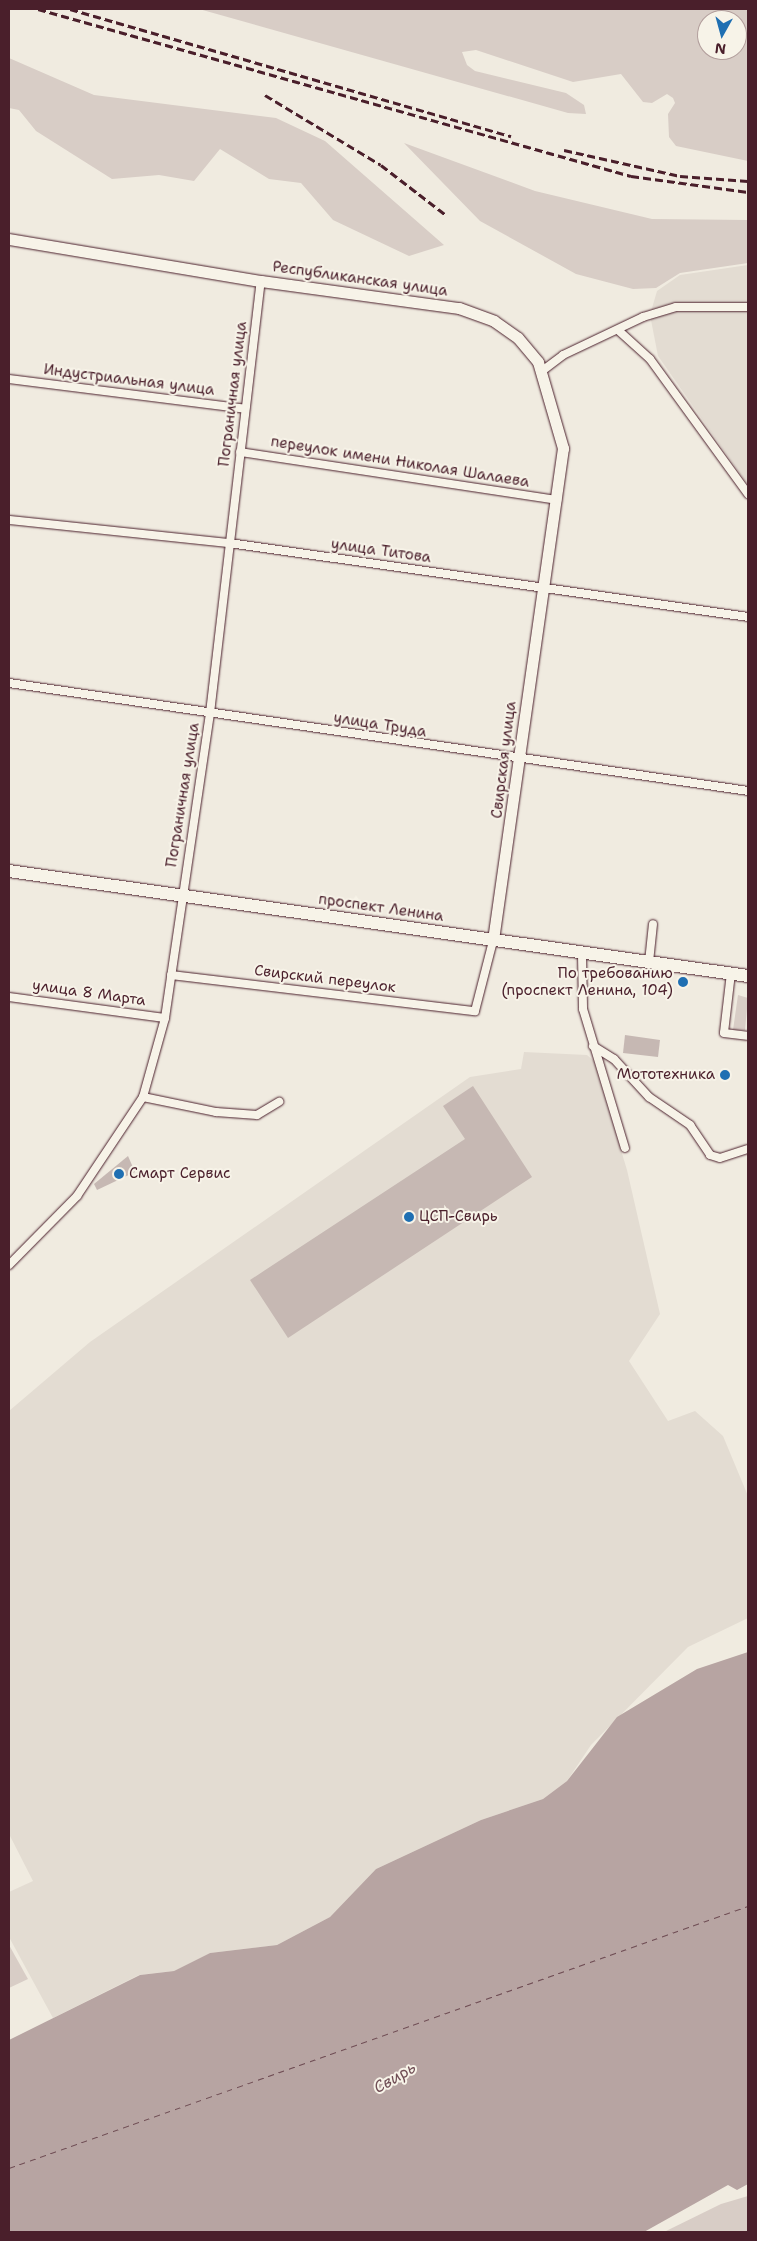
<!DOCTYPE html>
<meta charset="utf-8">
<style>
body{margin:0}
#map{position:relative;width:757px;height:2241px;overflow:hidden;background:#f0ebe0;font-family:"Shantell Sans",sans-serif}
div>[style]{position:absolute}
.built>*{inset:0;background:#e3dcd2}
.green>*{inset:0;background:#d8cdc6}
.water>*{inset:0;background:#b7a4a2}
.ferry>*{height:1px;margin-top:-0.5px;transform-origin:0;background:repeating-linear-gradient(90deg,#704e55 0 6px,transparent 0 11px)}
.building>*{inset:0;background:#c6b8b3}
.roads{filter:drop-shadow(0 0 1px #4a1f2b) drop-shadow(0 0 1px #4a1f2b)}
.street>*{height:8px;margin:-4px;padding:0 4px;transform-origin:4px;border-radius:4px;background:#f7f3e8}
.secondary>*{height:11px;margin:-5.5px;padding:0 5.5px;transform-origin:5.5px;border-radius:5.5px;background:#f7f3e8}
.primary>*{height:12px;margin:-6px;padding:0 6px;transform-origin:6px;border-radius:6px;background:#f7f3e8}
.rail>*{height:3px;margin-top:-1.5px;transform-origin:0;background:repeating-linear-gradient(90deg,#4a1f2b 0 8px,transparent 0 12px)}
.dots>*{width:14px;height:14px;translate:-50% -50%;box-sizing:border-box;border:2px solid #f7f3e8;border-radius:50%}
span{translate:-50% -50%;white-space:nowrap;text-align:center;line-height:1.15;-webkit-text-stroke:4px #f7f3e8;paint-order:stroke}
.street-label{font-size:15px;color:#4a1f2b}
.poi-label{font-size:15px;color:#4a1f2b}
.right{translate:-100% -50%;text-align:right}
.left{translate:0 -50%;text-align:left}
.water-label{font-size:16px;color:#704e55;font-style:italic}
.frame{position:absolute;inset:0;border:10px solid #4a1f2b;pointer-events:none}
.north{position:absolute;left:697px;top:10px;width:50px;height:50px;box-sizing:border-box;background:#f7f3e8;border:1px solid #b29e9c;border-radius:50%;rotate:187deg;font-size:14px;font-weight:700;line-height:20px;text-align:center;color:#4a1f2b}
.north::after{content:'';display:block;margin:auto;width:18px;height:22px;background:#1f6fb2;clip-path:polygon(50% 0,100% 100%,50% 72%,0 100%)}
</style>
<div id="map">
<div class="built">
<div style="clip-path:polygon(748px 265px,748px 485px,658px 356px,650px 315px,657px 291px,680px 275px)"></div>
<div style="clip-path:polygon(524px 1052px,587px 1055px,594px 1061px,627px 1170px,660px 1314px,629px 1361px,668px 1421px,695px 1411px,723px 1436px,748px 1496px,748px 1618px,688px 1647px,591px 1745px,567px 1781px,543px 1799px,481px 1820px,376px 1869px,330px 1917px,277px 1945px,210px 1953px,174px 1971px,139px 1975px,53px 2018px,9px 1937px,9px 1892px,33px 1881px,9px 1834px,9px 1411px,90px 1342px,470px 1077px,521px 1069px)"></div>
</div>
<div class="green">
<div style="clip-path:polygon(evenodd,199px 9px,748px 9px,748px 161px,676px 146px,669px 137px,668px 114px,675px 103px,673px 98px,667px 94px,652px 103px,643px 102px,621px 74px,573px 82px,476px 50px,462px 52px,467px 65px,475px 71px,566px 93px,584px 105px,586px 114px,568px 113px,199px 9px,707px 20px,737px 20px,737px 50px,707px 50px,707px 20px)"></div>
<div style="clip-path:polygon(9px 58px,94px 95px,276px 118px,325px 141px,444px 245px,409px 256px,333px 220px,301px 183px,269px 179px,220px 149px,194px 181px,159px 175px,112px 179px,36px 131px,19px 110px,9px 108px)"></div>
<div style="clip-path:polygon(404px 143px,535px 191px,652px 219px,748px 220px,748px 263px,680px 273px,656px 288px,633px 289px,576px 274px,480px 221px)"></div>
<div style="clip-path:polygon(738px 995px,748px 998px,745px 1030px,733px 1030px)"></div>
<div style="clip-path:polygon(9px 1945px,28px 1979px,9px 1988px)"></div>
<div style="clip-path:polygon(748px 2196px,748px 2232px,664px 2232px,721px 2204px)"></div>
</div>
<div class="water">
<div style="clip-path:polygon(748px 1652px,748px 2184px,737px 2190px,728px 2185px,644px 2232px,9px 2232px,9px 2040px,140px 1975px,174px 1971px,210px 1953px,277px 1945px,330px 1917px,376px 1869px,481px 1820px,543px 1799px,567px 1781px,617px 1717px,697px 1669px)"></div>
</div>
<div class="ferry">
<div style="left:9px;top:2168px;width:784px;rotate:-19.52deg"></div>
</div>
<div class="building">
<div style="clip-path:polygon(625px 1035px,660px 1040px,658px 1057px,623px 1053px)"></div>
<div style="clip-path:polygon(473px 1086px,532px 1177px,288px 1338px,250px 1280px,465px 1139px,443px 1106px)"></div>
<div style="clip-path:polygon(128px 1156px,135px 1172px,97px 1190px,94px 1184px)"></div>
</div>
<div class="roads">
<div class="street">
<div style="left:618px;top:330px;width:43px;rotate:42.2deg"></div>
<div style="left:650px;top:359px;width:167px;rotate:54deg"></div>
<div style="left:542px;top:371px;width:26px;rotate:-37deg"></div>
<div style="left:563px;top:355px;width:89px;rotate:-25.4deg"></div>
<div style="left:643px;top:317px;width:34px;rotate:-17deg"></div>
<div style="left:676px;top:307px;width:72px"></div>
<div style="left:9px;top:379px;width:238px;rotate:7.2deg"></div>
<div style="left:240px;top:452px;width:321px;rotate:8.6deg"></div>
<div style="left:9px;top:520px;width:221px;rotate:6deg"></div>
<div style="left:229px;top:543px;width:524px;rotate:8.11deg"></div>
<div style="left:9px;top:683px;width:747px;rotate:8.31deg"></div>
<div style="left:582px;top:955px;width:54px;rotate:88.9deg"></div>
<div style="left:583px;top:1009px;width:145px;rotate:73.2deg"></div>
<div style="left:649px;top:962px;width:38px;rotate:-84deg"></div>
<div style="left:731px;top:973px;width:60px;rotate:96.7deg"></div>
<div style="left:724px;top:1033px;width:23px;rotate:7deg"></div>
<div style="left:171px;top:975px;width:306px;rotate:6.8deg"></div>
<div style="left:475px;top:1011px;width:72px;rotate:-75.6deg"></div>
<div style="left:9px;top:997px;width:157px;rotate:7.7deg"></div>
<div style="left:593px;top:1046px;width:25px;rotate:32deg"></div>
<div style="left:614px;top:1059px;width:52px;rotate:47.4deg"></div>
<div style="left:649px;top:1097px;width:50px;rotate:34.3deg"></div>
<div style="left:690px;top:1125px;width:36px;rotate:56deg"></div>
<div style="left:710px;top:1155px;width:10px;rotate:17deg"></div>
<div style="left:720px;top:1158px;width:29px;rotate:-18deg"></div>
<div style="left:143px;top:1097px;width:75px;rotate:11.6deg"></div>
<div style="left:216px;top:1112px;width:41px;rotate:4.2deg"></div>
<div style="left:257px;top:1115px;width:26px;rotate:-31deg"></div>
<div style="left:9px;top:1265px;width:97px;rotate:-45.4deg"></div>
<div style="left:77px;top:1196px;width:119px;rotate:-56.3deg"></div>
<div style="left:143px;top:1097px;width:82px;rotate:-74.4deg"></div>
<div style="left:165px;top:1018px;width:308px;rotate:-81.6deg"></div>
<div style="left:210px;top:713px;width:435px;rotate:-83.3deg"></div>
</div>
<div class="secondary">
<div style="left:9px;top:239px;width:255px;rotate:9.5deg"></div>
<div style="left:261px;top:281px;width:200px;rotate:7.8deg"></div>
<div style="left:459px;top:308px;width:37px;rotate:20deg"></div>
<div style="left:494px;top:321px;width:29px;rotate:35deg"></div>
<div style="left:518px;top:338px;width:31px;rotate:50deg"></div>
<div style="left:538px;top:362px;width:90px;rotate:73.8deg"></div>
<div style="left:563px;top:448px;width:498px;rotate:98.1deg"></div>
</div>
<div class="primary">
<div style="left:9px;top:871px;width:746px;rotate:8.09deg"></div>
</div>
</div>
<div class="rail">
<div style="left:38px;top:9px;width:616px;rotate:15.73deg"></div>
<div style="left:631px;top:176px;width:118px;rotate:7.8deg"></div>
<div style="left:70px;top:9px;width:459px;rotate:16.1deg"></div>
<div style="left:265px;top:95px;width:135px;rotate:31.1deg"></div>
<div style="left:381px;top:165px;width:82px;rotate:37.6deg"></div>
<div style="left:564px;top:150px;width:119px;rotate:12.6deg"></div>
<div style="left:680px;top:176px;width:68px;rotate:4.2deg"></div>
</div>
<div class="dots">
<div style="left:683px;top:982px;background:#1f6fb2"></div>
<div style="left:725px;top:1075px;background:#1f6fb2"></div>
<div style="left:119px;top:1174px;background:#1f6fb2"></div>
<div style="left:409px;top:1217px;background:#1f6fb2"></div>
</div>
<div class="street-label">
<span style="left:360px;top:279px;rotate:8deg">Республиканская улица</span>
<span style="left:129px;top:380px;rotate:7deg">Индустриальная улица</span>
<span style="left:233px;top:394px;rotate:-83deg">Пограничная улица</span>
<span style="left:400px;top:462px;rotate:9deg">переулок имени Николая Шалаева</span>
<span style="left:381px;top:551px;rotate:8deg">улица Титова</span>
<span style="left:380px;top:725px;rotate:9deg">улица Труда</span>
<span style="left:504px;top:760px;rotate:-83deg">Свирская улица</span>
<span style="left:183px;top:795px;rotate:-81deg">Пограничная улица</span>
<span style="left:381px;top:908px;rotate:8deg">проспект Ленина</span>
<span style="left:325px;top:979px;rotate:7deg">Свирский переулок</span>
<span style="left:89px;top:993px;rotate:8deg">улица 8 Марта</span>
</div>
<div class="poi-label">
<span class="right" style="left:673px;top:982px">По требованию<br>(проспект Ленина, 104)</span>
<span class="right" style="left:715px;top:1075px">Мототехника</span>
<span class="left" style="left:129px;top:1174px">Смарт Сервис</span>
<span class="left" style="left:419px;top:1217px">ЦСП-Свирь</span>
</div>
<div class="water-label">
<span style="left:395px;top:2078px;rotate:-30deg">Свирь</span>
</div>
<div class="frame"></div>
<div class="north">N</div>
</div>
